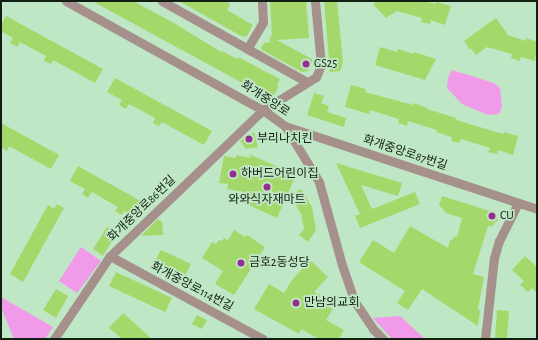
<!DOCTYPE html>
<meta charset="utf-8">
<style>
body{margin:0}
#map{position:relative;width:538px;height:340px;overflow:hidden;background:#bfe6c5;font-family:"Alegreya Sans","Noto Sans KR",sans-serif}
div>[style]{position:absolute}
.green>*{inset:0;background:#f29aea}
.building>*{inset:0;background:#a5d86b}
.minor>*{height:9px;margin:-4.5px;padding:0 4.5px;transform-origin:4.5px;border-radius:4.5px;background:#a5908c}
.dots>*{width:11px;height:11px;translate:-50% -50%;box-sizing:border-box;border:2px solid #bfe6c5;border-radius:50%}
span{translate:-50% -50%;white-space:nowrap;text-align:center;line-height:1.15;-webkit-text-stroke:3.5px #bfe6c5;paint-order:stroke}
.poi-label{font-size:12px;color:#101e13}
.left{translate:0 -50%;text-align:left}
.street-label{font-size:12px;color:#101e13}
.frame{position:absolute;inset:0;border:2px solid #101e13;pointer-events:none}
</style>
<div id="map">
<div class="green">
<div style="clip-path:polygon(452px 70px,494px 83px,500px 88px,502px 107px,499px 114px,488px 115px,462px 104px,447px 88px,448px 78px)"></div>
<div style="clip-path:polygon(81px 247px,101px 261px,77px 293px,59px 281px)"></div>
<div style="clip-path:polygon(1px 297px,53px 327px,45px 339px,14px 339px,1px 307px)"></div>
<div style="clip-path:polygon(400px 316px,425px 339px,392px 339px,373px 318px)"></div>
</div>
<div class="building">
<div style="clip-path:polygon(92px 1px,133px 1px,174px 23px,221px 52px,222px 51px,237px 59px,238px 57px,280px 79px,277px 85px,279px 86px,274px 95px,268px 96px,259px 91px,259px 92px)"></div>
<div style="clip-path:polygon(179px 1px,225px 1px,230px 4px,227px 10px,253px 25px,247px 36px,243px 37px)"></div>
<div style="clip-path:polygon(270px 1px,306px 1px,309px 38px,277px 40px,312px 59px,312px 63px,308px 71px,302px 72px,262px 50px,261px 47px,264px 43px,270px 42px,270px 36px,272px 37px)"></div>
<div style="clip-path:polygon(324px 1px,337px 1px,343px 62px,340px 71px,330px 72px)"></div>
<div style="clip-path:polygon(378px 1px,424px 1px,435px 4px,436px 2px,451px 6px,445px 25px,431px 20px,430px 24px,421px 22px,422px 18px,397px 11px,386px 18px,373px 4px)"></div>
<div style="clip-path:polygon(6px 16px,103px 69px,95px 83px,53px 60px,51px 64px,44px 61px,46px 56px,20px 42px,17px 47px,10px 43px,13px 38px,1px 31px,1px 25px)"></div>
<div style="clip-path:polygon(496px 18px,508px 35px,526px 41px,526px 38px,537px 42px,535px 61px,521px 57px,520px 61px,511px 58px,512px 54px,487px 47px,476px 55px,471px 48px,470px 50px,464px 41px)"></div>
<div style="clip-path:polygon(380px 47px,397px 52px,398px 49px,413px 54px,414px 52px,436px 59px,425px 80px,375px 65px)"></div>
<div style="clip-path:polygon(115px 78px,212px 131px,204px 145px,162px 122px,159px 126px,153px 123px,155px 118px,129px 104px,126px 109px,119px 105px,122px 100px,107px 92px)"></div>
<div style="clip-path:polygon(351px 85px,366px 89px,365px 92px,413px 105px,413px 103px,428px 108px,427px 109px,456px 118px,456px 120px,503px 134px,504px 132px,518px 136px,513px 155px,498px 150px,497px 154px,488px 152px,490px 148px,461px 139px,459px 143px,451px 141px,452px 137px,436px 132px,437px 130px,408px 121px,407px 126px,398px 123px,399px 119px,370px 110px,369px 114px,345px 107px)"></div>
<div style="clip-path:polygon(314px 93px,324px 96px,321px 103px,329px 106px,327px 112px,346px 118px,344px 127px,307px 115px)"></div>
<div style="clip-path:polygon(1px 123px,59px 155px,51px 169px,9px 146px,7px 151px,1px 147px)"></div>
<div style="clip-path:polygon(254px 132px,258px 147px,246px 149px,240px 141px)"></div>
<div style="clip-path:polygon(249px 154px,296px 175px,277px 218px,240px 201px,244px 192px,227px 189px,228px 184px,219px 183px,224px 156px,236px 158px,236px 155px,251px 158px)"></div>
<div style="clip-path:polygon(336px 163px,402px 183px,398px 196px,361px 185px,372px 209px,415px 192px,420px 204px,360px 228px,355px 216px,360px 214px)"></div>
<div style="clip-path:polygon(78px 166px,144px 203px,136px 217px,124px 211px,122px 215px,115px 211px,118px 207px,92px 192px,88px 198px,82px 194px,85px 189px,70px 181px)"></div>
<div style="clip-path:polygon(301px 189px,312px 207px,316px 230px,308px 242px,299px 235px,304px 229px,301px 214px,290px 195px)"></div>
<div style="clip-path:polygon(442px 196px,496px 213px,498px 220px,491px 227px,488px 226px,473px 274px,484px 277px,478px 309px,480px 311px,478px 326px,422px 289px,408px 310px,397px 303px,405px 291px,359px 262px,373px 240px,394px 253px,410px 226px,448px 248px,450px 240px,452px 240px,454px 236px,457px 237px,462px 218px,446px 213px,439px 205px)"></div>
<div style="clip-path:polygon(57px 204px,64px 208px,23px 282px,10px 274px,48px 205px,54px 209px)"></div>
<div style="clip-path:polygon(158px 219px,162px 222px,163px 235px,141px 236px)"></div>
<div style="clip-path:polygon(107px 227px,117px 233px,103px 256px,93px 249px)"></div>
<div style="clip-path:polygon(234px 230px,245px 237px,247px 235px,265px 247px,234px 295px,215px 284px,223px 271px,202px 258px,212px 242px,216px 244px,219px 240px,222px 241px,224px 238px,228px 240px)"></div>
<div style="clip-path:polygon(161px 250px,191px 264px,183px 280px,153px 265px)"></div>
<div style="clip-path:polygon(525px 256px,537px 267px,537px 293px,532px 288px,528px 292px,520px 285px,524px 281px,512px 270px)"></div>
<div style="clip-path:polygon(310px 260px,328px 277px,314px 292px,321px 295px,318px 301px,333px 309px,326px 320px,344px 330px,339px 339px,319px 339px,301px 329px,299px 334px,254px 309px,269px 284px,284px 293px,292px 280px)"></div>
<div style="clip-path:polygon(116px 272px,172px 298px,165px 312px,109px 286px)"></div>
<div style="clip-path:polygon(56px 289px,68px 296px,56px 318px,43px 310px)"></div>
<div style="clip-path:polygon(497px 310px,509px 311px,507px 339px,495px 338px)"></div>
<div style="clip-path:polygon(123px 313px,152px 339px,122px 339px,109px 328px)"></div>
<div style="clip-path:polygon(197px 315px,207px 320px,202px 329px,192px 324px)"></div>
</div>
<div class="minor">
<div style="left:66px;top:1px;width:225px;rotate:29deg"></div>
<div style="left:263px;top:110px;width:27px;rotate:36deg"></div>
<div style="left:285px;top:126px;width:66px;rotate:58.7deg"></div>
<div style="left:319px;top:182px;width:86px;rotate:74.5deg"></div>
<div style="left:342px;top:265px;width:39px;rotate:71deg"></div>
<div style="left:355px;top:302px;width:32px;rotate:56deg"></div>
<div style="left:373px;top:329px;width:14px;rotate:45deg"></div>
<div style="left:162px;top:1px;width:166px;rotate:29.2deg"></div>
<div style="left:247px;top:49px;width:31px;rotate:-59deg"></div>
<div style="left:263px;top:22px;width:21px;rotate:-93deg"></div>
<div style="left:285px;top:126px;width:265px;rotate:18.2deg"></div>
<div style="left:110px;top:256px;width:174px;rotate:28.5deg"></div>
<div style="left:54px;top:339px;width:100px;rotate:-56deg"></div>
<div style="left:110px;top:256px;width:211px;rotate:-43.7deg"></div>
<div style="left:263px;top:110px;width:62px;rotate:-31.9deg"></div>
<div style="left:316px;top:77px;width:13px;rotate:-67deg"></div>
<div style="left:321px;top:65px;width:64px;rotate:-95.4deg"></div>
<div style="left:485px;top:339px;width:81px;rotate:-83.7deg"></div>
<div style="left:494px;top:258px;width:18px;rotate:-74deg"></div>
<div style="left:499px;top:241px;width:42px;rotate:-63.4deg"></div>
</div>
<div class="dots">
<div style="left:306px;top:64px;background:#962d91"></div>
<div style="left:249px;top:139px;background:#962d91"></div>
<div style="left:233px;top:174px;background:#962d91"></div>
<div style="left:267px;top:187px;background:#962d91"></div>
<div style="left:492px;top:216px;background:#962d91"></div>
<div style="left:241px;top:263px;background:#962d91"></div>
<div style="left:296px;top:303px;background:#962d91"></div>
</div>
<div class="poi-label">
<span class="left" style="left:314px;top:64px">GS25</span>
<span class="left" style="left:257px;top:139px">부리나치킨</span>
<span class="left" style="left:241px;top:174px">하버드어린이집</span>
<span style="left:267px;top:200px">와와식자재마트</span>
<span class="left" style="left:500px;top:216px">CU</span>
<span class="left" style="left:249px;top:263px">금호2동성당</span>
<span class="left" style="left:304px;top:303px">만남의교회</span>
</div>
<div class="street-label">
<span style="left:265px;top:99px;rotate:33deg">화개중앙로</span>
<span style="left:405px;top:153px;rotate:18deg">화개중앙로87번길</span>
<span style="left:142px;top:209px;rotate:-44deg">화개중앙로86번길</span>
<span style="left:192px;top:287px;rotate:28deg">화개중앙로114번길</span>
</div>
<div class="frame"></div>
</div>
